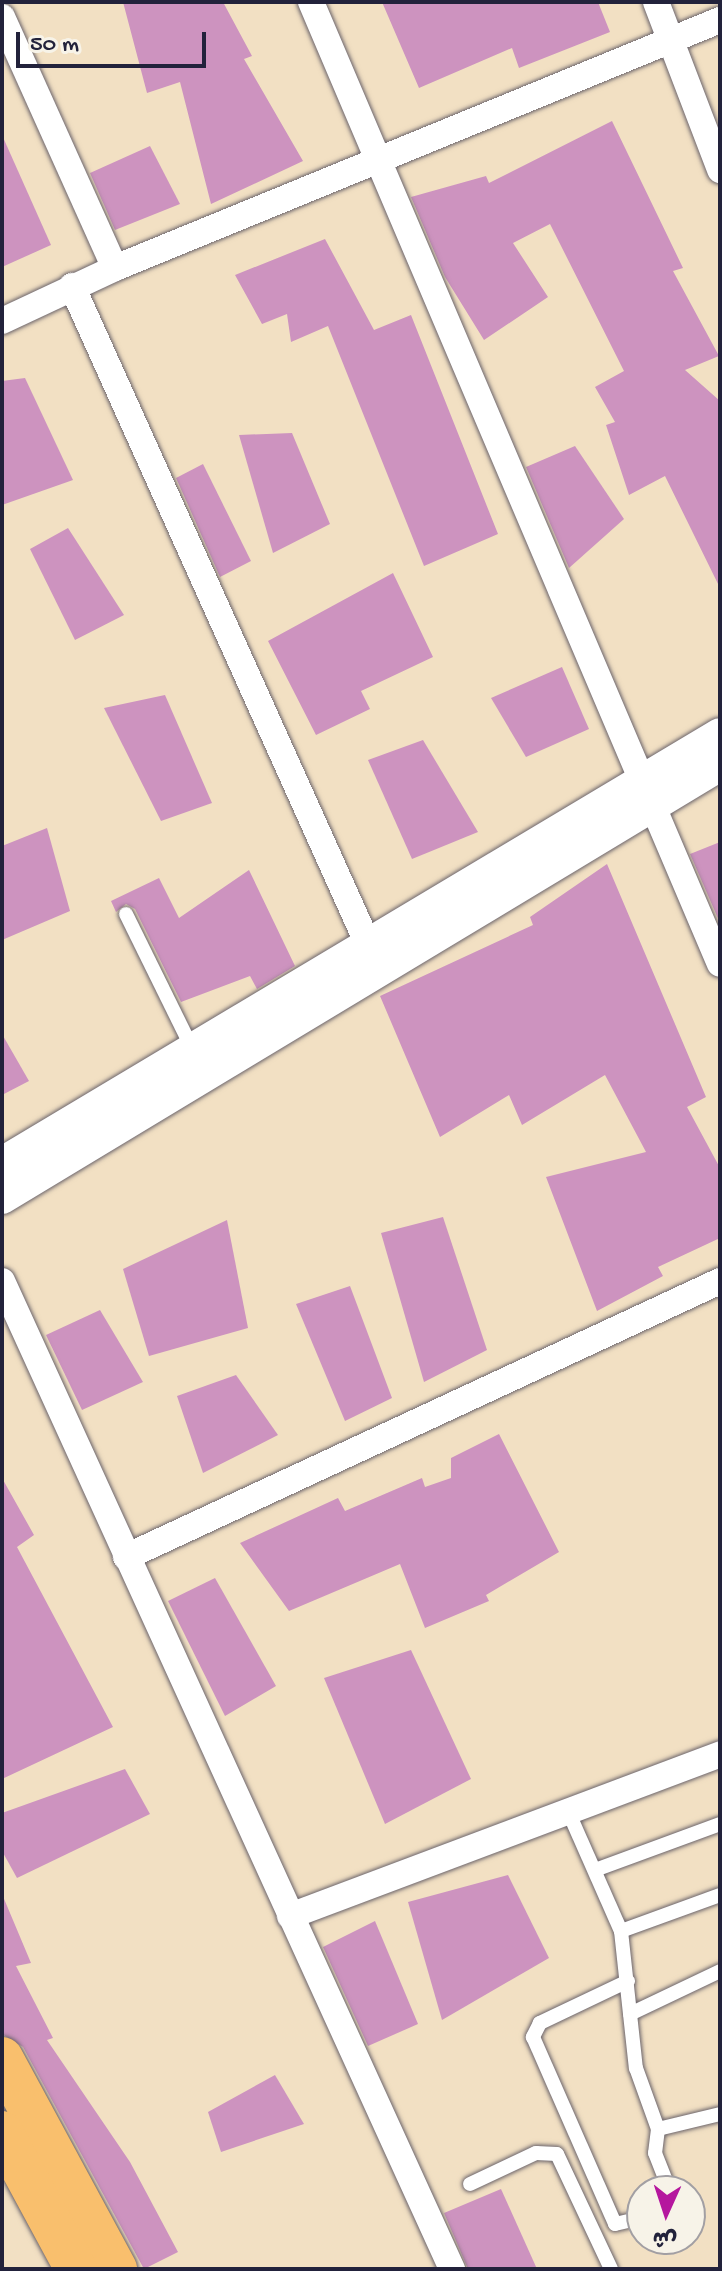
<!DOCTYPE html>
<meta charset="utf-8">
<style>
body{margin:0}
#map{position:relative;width:722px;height:2271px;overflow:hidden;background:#f2e0c3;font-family:"Gochi Hand","Playpen Sans Arabic",sans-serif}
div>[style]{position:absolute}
.building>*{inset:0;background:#cd93bf}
.roads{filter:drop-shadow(0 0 2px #6b646b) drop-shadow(0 0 2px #6b646b)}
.service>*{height:14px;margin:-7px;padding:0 7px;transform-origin:7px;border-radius:7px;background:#fff}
.minor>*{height:26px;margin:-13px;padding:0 13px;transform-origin:13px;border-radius:13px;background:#fff}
.tertiary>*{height:32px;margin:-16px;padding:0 16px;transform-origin:16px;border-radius:16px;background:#fff}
.primary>*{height:42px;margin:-21px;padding:0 21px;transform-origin:21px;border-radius:21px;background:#f9bf6d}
span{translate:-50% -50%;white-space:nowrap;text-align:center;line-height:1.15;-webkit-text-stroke:6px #f7f3e8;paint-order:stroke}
.frame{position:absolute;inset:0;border:4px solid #22223b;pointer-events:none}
.north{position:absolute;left:626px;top:2175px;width:80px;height:80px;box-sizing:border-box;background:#f7f3e8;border:2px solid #a29fa3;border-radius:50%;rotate:183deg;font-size:22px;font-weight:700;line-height:32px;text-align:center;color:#22223b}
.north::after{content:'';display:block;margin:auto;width:28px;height:36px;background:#b5179e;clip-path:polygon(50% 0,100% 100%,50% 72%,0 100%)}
.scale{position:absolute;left:16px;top:32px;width:190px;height:36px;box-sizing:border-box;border:4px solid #22223b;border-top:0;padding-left:10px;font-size:24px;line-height:28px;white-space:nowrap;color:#22223b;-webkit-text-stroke:6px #f7f3e8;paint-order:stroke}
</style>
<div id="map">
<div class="building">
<div style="clip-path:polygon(123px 2px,223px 2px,252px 56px,244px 59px,303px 161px,211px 204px,180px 82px,147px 93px)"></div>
<div style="clip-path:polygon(382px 2px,598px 2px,610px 32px,519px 68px,512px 48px,419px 88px)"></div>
<div style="clip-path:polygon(612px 121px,683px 268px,673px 271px,719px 356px,685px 370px,720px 401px,720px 588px,665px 476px,629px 495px,606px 425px,615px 422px,595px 387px,624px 371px,550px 224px,513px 243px,548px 297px,484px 340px,445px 277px,411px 197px,486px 176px,489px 183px)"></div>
<div style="clip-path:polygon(2px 135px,51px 245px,2px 267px)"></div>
<div style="clip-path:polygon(150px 146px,180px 204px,115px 230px,90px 173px)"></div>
<div style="clip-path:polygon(325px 239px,374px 330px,411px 315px,498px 534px,424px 566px,328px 326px,291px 342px,287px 314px,262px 324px,235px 275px)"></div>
<div style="clip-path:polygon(25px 378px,73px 480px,2px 505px,2px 381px)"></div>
<div style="clip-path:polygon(292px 433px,330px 524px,273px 553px,239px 435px)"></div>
<div style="clip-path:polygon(575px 446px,624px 519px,569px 568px,526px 467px)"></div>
<div style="clip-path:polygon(203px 464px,251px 561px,220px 577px,176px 478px)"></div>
<div style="clip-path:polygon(68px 528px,124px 615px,75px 640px,30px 549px)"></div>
<div style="clip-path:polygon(393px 573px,433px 657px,361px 691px,370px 709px,316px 735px,268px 641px)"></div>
<div style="clip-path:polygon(562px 667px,589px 729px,526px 757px,491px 698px)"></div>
<div style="clip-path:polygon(165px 695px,212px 803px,161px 821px,104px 708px)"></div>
<div style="clip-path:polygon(423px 740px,478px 832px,412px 859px,368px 760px)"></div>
<div style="clip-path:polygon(47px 828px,70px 911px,2px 940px,2px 846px)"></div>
<div style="clip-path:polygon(720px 842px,720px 923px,690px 854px)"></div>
<div style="clip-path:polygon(607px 864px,706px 1097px,687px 1107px,720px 1168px,720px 1238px,658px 1267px,663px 1276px,597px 1311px,546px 1177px,646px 1152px,605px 1075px,522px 1125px,509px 1095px,440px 1137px,380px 996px,533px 925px,530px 917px)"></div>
<div style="clip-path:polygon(249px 870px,295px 966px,257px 989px,250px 976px,181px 1002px,135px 909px,126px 904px,116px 912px,111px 901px,159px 878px,179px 918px)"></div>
<div style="clip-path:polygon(2px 1034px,29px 1081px,2px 1095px)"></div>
<div style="clip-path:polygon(443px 1217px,487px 1350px,424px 1382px,381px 1233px)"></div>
<div style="clip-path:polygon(227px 1220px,248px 1328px,149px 1356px,123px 1269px)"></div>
<div style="clip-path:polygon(350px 1286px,392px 1398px,345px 1421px,296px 1304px)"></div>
<div style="clip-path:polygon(100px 1310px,143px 1382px,82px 1410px,46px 1335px)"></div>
<div style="clip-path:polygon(236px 1375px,278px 1435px,203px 1473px,177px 1396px)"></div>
<div style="clip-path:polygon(499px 1434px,559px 1552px,486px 1595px,489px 1601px,425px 1628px,400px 1564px,289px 1611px,240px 1543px,338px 1498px,345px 1511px,422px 1478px,425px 1487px,451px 1478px,451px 1458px)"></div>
<div style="clip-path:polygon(2px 1478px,34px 1535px,17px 1547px,113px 1727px,2px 1779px)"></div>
<div style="clip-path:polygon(215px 1578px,276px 1686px,225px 1716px,168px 1601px)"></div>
<div style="clip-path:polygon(411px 1650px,471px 1779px,385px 1824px,324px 1678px)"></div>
<div style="clip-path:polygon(125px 1769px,150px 1814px,17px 1878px,2px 1851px,2px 1813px)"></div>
<div style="clip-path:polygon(508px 1875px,549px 1958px,442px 2020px,408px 1902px)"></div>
<div style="clip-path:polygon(2px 1894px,31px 1963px,16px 1966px,53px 2038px,47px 2040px,130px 2162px,178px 2252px,144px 2269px,23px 2047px,2px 2034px)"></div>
<div style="clip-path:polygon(375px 1921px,418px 2024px,368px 2046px,323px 1947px)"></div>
<div style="clip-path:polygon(275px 2075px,304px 2124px,221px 2152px,208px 2112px)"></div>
<div style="clip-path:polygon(501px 2189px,537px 2269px,468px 2269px,444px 2213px)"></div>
</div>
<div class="roads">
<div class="service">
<div style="left:126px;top:914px;width:152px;rotate:63.8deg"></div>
<div style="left:568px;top:1811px;width:131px;rotate:66.2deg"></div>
<div style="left:621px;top:1931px;width:138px;rotate:83.8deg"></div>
<div style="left:636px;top:2068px;width:65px;rotate:70.2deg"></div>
<div style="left:658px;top:2129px;width:64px;rotate:-13.6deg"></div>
<div style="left:595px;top:1870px;width:133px;rotate:-20.2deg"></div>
<div style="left:621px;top:1931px;width:105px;rotate:-20deg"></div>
<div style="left:628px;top:1981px;width:98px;rotate:154.5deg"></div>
<div style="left:540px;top:2023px;width:16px;rotate:117deg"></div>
<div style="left:533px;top:2037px;width:204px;rotate:66.3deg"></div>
<div style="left:615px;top:2224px;width:28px;rotate:-13deg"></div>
<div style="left:630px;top:2014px;width:100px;rotate:-25.5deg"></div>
<div style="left:658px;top:2129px;width:24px;rotate:97deg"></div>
<div style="left:655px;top:2153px;width:41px;rotate:68.5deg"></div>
<div style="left:470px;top:2184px;width:73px;rotate:-25.2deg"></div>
<div style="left:536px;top:2153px;width:21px;rotate:3deg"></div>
<div style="left:557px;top:2154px;width:127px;rotate:64.8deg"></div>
</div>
<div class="minor">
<div style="left:311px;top:2px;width:1045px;rotate:66.97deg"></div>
<div style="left:656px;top:2px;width:180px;rotate:69.1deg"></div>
<div style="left:2px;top:17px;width:275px;rotate:65.8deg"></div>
<div style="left:72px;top:286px;width:741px;rotate:65.79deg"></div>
<div style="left:2px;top:321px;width:125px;rotate:-25.1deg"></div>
<div style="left:115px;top:268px;width:654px;rotate:-22.29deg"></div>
<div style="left:2px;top:1281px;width:1086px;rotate:65.51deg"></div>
<div style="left:126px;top:1557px;width:655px;rotate:-24.92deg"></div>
<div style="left:290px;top:1916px;width:460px;rotate:-20.6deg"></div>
</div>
<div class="tertiary">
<div style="left:2px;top:1163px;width:836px;rotate:-30.86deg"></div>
<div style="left:2px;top:1198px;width:838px;rotate:-31.09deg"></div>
</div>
<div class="primary">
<div style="left:2px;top:2058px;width:240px;rotate:61.6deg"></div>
<div style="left:2px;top:2132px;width:156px;rotate:61.6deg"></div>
</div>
</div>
<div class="frame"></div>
<div class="north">ش</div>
<div class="scale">50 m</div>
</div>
